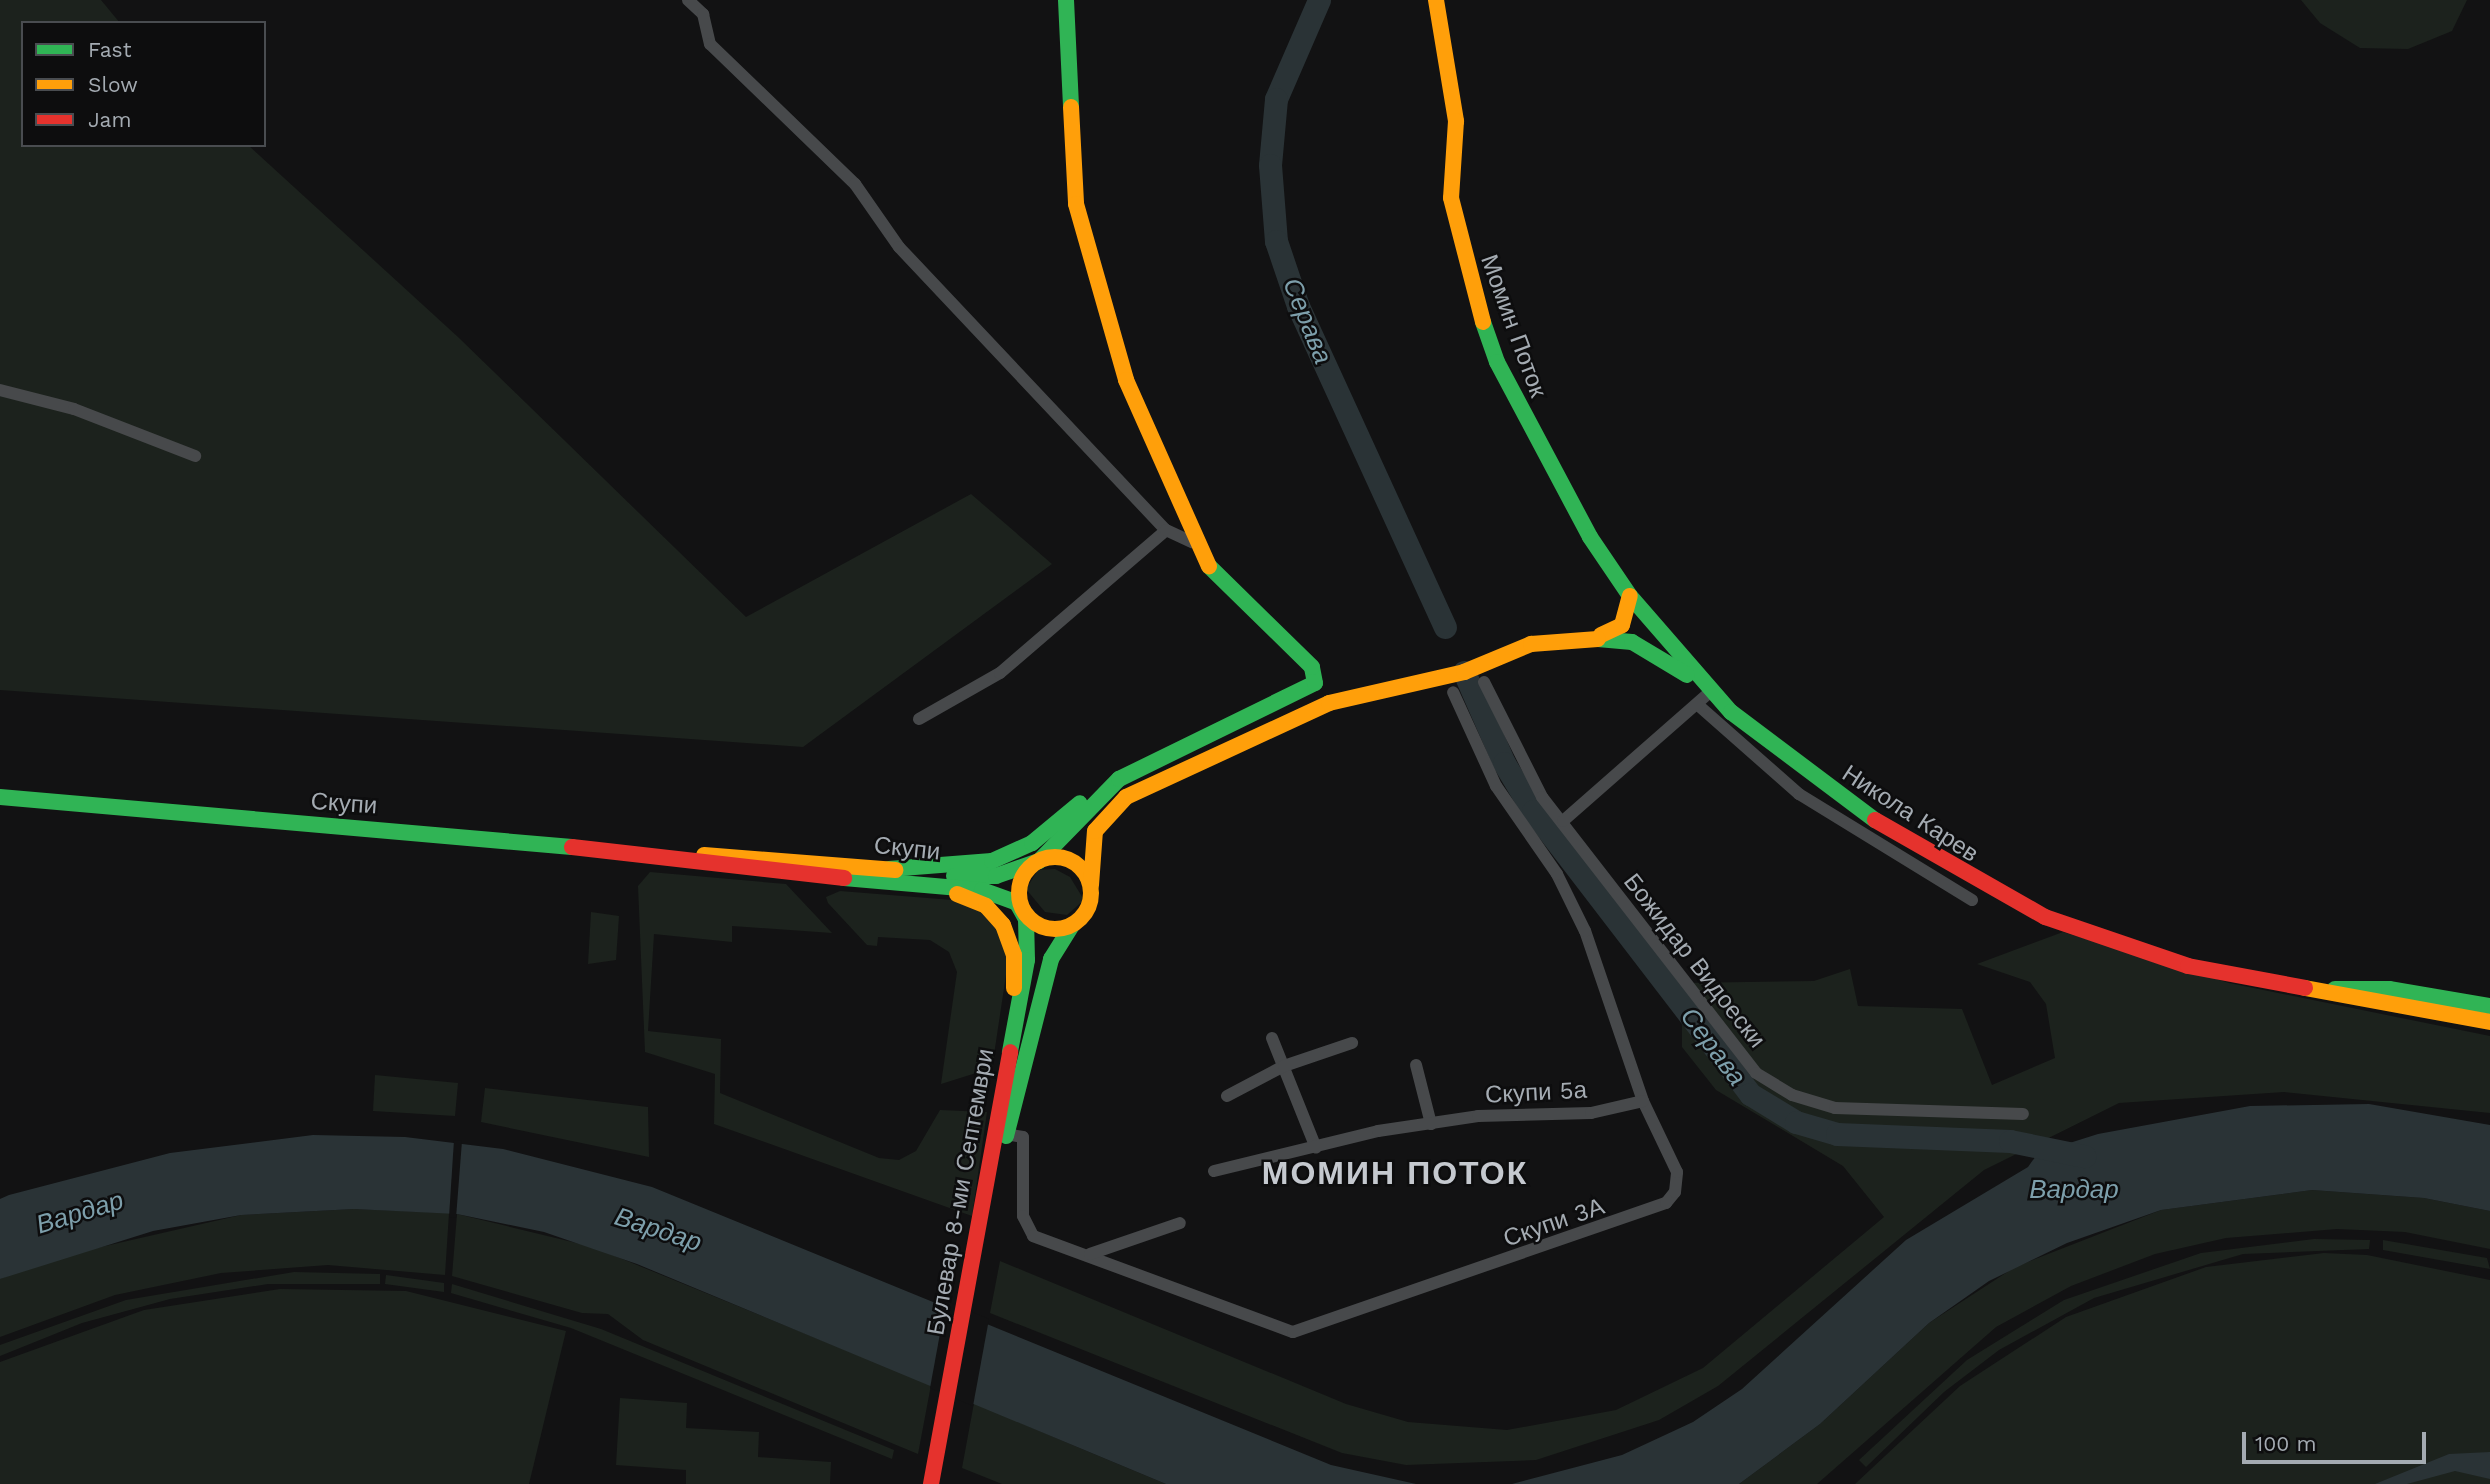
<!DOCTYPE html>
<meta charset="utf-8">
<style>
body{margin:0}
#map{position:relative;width:2490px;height:1484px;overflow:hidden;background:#121213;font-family:"Work Sans",sans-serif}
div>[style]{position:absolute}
.green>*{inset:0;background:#1c221d}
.water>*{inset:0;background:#2a3336}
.pier>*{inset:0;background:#121213}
.river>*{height:23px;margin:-11.5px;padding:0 11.5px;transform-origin:11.5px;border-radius:11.5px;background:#2a3336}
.street>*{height:12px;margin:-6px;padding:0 6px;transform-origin:6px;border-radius:6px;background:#47494b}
.fast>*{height:16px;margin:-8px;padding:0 8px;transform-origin:8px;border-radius:8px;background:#30b455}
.slow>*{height:16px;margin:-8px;padding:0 8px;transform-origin:8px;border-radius:8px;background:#ff9f0a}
.slow>.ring{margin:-8px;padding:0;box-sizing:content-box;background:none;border:16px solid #ff9f0a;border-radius:50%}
.jam>*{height:16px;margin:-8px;padding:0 8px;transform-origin:8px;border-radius:8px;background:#e5322d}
span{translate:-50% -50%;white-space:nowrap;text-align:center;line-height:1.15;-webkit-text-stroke:5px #0d0d0e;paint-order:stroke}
.street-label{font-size:24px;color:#a4abb2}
.water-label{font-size:26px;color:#7d9fab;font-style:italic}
.district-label{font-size:32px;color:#c5c9cf;font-weight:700;letter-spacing:2px}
.legend{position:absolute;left:21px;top:21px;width:245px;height:126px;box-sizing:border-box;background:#0d0d0e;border:2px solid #494c50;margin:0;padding:9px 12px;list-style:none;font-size:21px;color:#a4abb2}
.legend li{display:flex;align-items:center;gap:14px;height:35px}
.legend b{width:35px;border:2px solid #494c50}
.scale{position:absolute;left:2242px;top:1432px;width:184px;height:32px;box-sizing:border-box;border:4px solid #a4abb2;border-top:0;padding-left:9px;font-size:21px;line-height:24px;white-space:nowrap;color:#a4abb2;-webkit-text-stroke:5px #0d0d0e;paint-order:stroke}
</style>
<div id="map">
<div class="green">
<div style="clip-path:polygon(0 0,101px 0,120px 23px,23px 23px,23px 145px,248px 145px,458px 337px,746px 617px,971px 494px,1052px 564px,803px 747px,0 690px)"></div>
<div style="clip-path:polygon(2301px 0,2467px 0,2452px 31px,2408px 49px,2360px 48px,2320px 23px)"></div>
<div style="clip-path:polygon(1055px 869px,1070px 877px,1084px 900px,1067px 915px,1045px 912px,1026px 889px,1038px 870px)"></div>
<div style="clip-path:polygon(650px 872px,786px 884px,832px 933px,732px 926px,732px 942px,654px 934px,648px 1031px,721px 1039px,720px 1093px,879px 1158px,899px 1160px,916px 1151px,940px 1110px,987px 1112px,972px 1216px,714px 1124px,715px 1074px,645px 1052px,638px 886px)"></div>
<div style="clip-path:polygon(840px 891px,965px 901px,994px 921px,1009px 955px,992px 1068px,941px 1084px,957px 972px,949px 952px,930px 940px,878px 937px,877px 946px,867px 945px,828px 903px,826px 897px)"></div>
<div style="clip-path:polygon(591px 912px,619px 916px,616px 960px,588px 964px)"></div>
<div style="clip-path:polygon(2063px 932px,2229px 983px,2490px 1036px,2490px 1113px,2284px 1092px,2119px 1103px,1984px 1170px,1718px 1386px,1659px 1420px,1536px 1460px,1406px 1465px,1342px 1453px,990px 1313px,1000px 1261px,1346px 1404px,1408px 1422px,1507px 1430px,1616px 1410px,1703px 1368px,1884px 1217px,1843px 1166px,1716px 1090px,1682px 1047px,1682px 983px,1814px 981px,1850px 969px,1858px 1006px,1962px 1009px,1992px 1085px,2055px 1058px,2046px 1004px,2030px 982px,1977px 964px)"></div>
<div style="clip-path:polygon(375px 1075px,458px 1083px,455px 1116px,373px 1111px)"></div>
<div style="clip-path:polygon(485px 1088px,648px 1107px,649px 1157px,481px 1122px)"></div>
<div style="clip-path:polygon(2312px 1190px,2424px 1198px,2490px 1211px,2490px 1249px,2405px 1232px,2337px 1229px,2226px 1238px,2155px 1254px,2071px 1286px,1996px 1327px,1817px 1484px,1739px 1484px,1820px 1424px,1929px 1323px,2015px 1267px,2161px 1210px)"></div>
<div style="clip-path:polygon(354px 1209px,449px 1213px,445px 1275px,328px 1265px,221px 1273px,115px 1295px,0 1337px,0 1279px,53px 1258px,241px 1215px)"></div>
<div style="clip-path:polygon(457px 1214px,593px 1247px,931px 1385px,918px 1454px,643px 1340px,608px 1314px,582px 1313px,452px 1276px)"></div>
<div style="clip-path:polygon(2314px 1239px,2370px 1240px,2369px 1249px,2243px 1254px,2094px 1298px,1999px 1350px,1944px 1392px,1866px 1467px,1859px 1460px,1967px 1360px,2064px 1300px,2201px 1253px)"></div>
<div style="clip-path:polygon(2383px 1240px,2487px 1258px,2490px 1269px,2383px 1250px)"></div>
<div style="clip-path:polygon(2324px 1253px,2367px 1255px,2490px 1280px,2490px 1484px,1855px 1484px,1960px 1386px,2066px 1317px,2206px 1267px)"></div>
<div style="clip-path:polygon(294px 1272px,380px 1274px,380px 1284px,268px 1284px,170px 1299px,82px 1323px,0 1356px,0 1345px,126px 1300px)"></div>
<div style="clip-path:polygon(386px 1275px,444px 1283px,444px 1292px,385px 1284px)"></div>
<div style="clip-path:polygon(452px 1284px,601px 1329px,894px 1450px,892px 1459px,571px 1328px,451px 1293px)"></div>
<div style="clip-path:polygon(280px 1289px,406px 1291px,566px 1331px,529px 1484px,0 1484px,0 1362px,144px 1310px)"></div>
<div style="clip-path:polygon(620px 1398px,687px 1403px,686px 1428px,759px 1432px,758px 1457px,831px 1462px,830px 1484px,686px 1484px,686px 1470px,616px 1465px)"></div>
<div style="clip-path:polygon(974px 1403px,1082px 1449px,1166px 1484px,1002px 1484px,962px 1468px)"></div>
</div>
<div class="water">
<div style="clip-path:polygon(2369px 1104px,2490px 1125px,2490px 1211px,2424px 1198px,2312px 1190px,2161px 1210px,2067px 1243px,1989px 1281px,1929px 1323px,1820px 1424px,1739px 1484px,1512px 1484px,1622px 1455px,1693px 1422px,1742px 1389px,1906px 1240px,2028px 1167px,2038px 1153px,2098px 1134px,2250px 1106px)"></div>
<div style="clip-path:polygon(313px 1135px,405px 1137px,503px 1149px,652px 1187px,1331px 1465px,1416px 1484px,1166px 1484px,637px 1264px,544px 1232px,457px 1214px,354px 1209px,241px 1215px,153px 1231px,0 1279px,0 1199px,9px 1195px,170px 1153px)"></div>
<div style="clip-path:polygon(2490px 1452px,2490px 1479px,2455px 1471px,2407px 1484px,2375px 1484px,2449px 1454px)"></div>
</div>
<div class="pier">
<div style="clip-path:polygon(454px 1140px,462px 1141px,456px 1218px,449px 1217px)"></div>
<div style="clip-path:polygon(946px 1301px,989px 1319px,973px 1406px,930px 1388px)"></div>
</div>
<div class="river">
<div style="left:1319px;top:0;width:108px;rotate:113.5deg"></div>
<div style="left:1276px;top:99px;width:66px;rotate:95.2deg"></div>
<div style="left:1270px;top:165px;width:76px;rotate:85.5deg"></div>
<div style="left:1276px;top:241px;width:69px;rotate:71.3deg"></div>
<div style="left:1298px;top:306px;width:353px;rotate:65.4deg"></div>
<div style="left:1464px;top:672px;width:99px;rotate:66.3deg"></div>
<div style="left:1504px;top:763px;width:56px;rotate:58.9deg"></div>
<div style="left:1533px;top:811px;width:357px;rotate:52.5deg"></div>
<div style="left:1750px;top:1094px;width:54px;rotate:31.3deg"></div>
<div style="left:1796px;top:1122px;width:43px;rotate:16.3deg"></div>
<div style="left:1837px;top:1134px;width:173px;rotate:2.3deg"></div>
<div style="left:2010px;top:1141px;width:76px;rotate:11.5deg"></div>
</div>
<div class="street">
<div style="left:688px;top:0;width:21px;rotate:43deg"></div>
<div style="left:703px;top:14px;width:31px;rotate:77deg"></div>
<div style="left:710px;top:44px;width:202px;rotate:44deg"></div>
<div style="left:855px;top:184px;width:77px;rotate:55.1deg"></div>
<div style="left:899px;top:247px;width:389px;rotate:46.7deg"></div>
<div style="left:0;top:390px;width:76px;rotate:14.4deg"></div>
<div style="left:74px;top:409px;width:130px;rotate:21.2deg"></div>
<div style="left:1484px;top:682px;width:129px;rotate:63.2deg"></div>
<div style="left:1542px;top:797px;width:349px;rotate:52.2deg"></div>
<div style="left:1756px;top:1073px;width:42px;rotate:31.4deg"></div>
<div style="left:1792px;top:1095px;width:45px;rotate:16.8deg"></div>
<div style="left:1835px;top:1108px;width:188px;rotate:1.8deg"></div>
<div style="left:1698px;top:705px;width:135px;rotate:41.4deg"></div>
<div style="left:1799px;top:794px;width:203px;rotate:31.5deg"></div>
<div style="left:919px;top:719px;width:93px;rotate:-29.6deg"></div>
<div style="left:1000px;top:673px;width:219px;rotate:-40.7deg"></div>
<div style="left:1166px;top:530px;width:29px;rotate:25deg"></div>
<div style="left:1563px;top:821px;width:196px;rotate:-41.3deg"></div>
<div style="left:1272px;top:1038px;width:118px;rotate:68.2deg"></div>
<div style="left:1416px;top:1065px;width:61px;rotate:75.7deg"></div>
<div style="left:1227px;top:1096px;width:64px;rotate:-27.8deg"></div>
<div style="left:1284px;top:1066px;width:72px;rotate:-18.7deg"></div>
<div style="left:1006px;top:1134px;width:17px;rotate:10deg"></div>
<div style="left:1023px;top:1137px;width:79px;rotate:90deg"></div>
<div style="left:1023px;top:1216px;width:22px;rotate:63deg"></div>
<div style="left:1033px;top:1236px;width:277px;rotate:20.3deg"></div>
<div style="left:1293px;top:1332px;width:395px;rotate:-19.1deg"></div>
<div style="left:1666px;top:1203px;width:14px;rotate:-51deg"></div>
<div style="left:1675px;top:1192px;width:20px;rotate:-84deg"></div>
<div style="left:1677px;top:1172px;width:79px;rotate:-115.6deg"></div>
<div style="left:1643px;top:1101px;width:180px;rotate:-108.8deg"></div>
<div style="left:1585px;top:931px;width:64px;rotate:-116.2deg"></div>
<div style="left:1557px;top:874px;width:107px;rotate:-124.7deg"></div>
<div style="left:1496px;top:786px;width:103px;rotate:-114.6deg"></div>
<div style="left:1214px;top:1171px;width:169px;rotate:-13.7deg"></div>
<div style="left:1378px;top:1131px;width:101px;rotate:-8.5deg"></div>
<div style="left:1478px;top:1116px;width:113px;rotate:-1.5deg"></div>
<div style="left:1591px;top:1113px;width:53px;rotate:-13deg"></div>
<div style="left:1090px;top:1254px;width:95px;rotate:-19deg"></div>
</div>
<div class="fast">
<div style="left:1066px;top:0;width:107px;rotate:87.3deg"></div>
<div style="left:1483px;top:322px;width:42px;rotate:70.7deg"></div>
<div style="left:1497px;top:362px;width:198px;rotate:62deg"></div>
<div style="left:1590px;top:537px;width:71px;rotate:55.9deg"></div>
<div style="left:1630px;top:596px;width:154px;rotate:49deg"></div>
<div style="left:1731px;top:712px;width:180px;rotate:36.9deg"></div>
<div style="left:1598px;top:639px;width:34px;rotate:5deg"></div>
<div style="left:1632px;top:642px;width:64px;rotate:31deg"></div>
<div style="left:0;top:797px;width:574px;rotate:5deg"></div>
<div style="left:889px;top:869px;width:103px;rotate:-4.4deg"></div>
<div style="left:992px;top:861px;width:44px;rotate:-24.2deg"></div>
<div style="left:1032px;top:843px;width:62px;rotate:-39.8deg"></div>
<div style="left:954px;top:876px;width:42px"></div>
<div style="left:996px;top:876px;width:46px;rotate:-19.2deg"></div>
<div style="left:1039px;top:861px;width:115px;rotate:-45.7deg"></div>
<div style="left:1119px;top:779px;width:218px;rotate:-26.1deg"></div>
<div style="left:1315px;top:683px;width:16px;rotate:-101deg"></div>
<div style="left:1312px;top:667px;width:144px;rotate:-135.6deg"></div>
<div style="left:844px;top:878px;width:139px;rotate:5deg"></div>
<div style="left:982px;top:890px;width:37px;rotate:20deg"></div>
<div style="left:1017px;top:903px;width:18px;rotate:61deg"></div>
<div style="left:1026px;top:919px;width:41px;rotate:88.6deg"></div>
<div style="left:1027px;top:960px;width:94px;rotate:100.5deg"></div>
<div style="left:2335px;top:989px;width:54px"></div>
<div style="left:2389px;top:989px;width:102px;rotate:9.6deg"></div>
<div style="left:1006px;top:1136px;width:183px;rotate:-75.7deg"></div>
<div style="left:1051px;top:959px;width:40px;rotate:-58deg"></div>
</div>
<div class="slow">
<div style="left:1436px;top:0;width:123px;rotate:80.6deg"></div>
<div style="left:1456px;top:121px;width:77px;rotate:93.7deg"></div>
<div style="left:1451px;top:198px;width:128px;rotate:75.5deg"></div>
<div style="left:1071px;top:107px;width:97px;rotate:87deg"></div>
<div style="left:1076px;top:204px;width:183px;rotate:74.1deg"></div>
<div style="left:1126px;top:380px;width:204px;rotate:66deg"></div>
<div style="left:1601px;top:635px;width:23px;rotate:-25deg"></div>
<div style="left:1622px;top:625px;width:30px;rotate:-75deg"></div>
<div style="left:704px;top:855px;width:192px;rotate:4.5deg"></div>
<div class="ring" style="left:1019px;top:857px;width:56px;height:56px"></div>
<div style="left:1091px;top:885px;width:54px;rotate:-85.8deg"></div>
<div style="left:1095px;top:831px;width:46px;rotate:-47.6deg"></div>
<div style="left:1126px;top:797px;width:224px;rotate:-24.8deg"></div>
<div style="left:1329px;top:703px;width:139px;rotate:-12.9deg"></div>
<div style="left:1464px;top:672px;width:73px;rotate:-22.7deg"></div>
<div style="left:1531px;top:644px;width:67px;rotate:-4.3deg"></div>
<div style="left:957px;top:894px;width:31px;rotate:22deg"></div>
<div style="left:986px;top:906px;width:25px;rotate:48deg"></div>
<div style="left:1003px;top:925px;width:32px;rotate:70deg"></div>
<div style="left:1014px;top:955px;width:33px;rotate:90deg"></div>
<div style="left:2305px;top:988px;width:188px;rotate:10.4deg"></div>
</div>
<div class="jam">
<div style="left:1875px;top:820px;width:196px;rotate:29.7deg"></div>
<div style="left:2045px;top:917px;width:151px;rotate:18.9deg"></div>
<div style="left:2188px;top:966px;width:119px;rotate:10.6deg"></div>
<div style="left:572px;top:847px;width:274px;rotate:6.5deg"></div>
<div style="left:931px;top:1484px;width:439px;rotate:-79.6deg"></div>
</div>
<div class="street-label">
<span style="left:1513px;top:326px;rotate:70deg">Момин Поток</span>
<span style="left:344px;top:804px;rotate:4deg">Скупи</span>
<span style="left:1910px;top:814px;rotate:33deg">Никола Карев</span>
<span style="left:907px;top:849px;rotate:6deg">Скупи</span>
<span style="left:1694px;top:961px;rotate:52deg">Божидар Видоески</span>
<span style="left:1536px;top:1093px;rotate:-3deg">Скупи 5а</span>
<span style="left:961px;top:1192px;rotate:-80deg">Булевар 8-ми Септември</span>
<span style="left:1554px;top:1223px;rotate:-19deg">Скупи 3А</span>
</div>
<div class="water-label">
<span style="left:1307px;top:321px;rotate:68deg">Серава</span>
<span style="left:1713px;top:1047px;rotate:53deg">Серава</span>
<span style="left:2074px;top:1190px">Вардар</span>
<span style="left:80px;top:1213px;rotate:-17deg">Вардар</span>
<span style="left:658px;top:1230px;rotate:18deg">Вардар</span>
</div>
<div class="district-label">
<span style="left:1395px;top:1173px">МОМИН ПОТОК</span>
</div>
<ul class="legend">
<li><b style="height:9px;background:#30b455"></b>Fast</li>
<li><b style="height:9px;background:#ff9f0a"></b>Slow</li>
<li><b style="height:9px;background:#e5322d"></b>Jam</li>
</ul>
<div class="scale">100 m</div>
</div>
